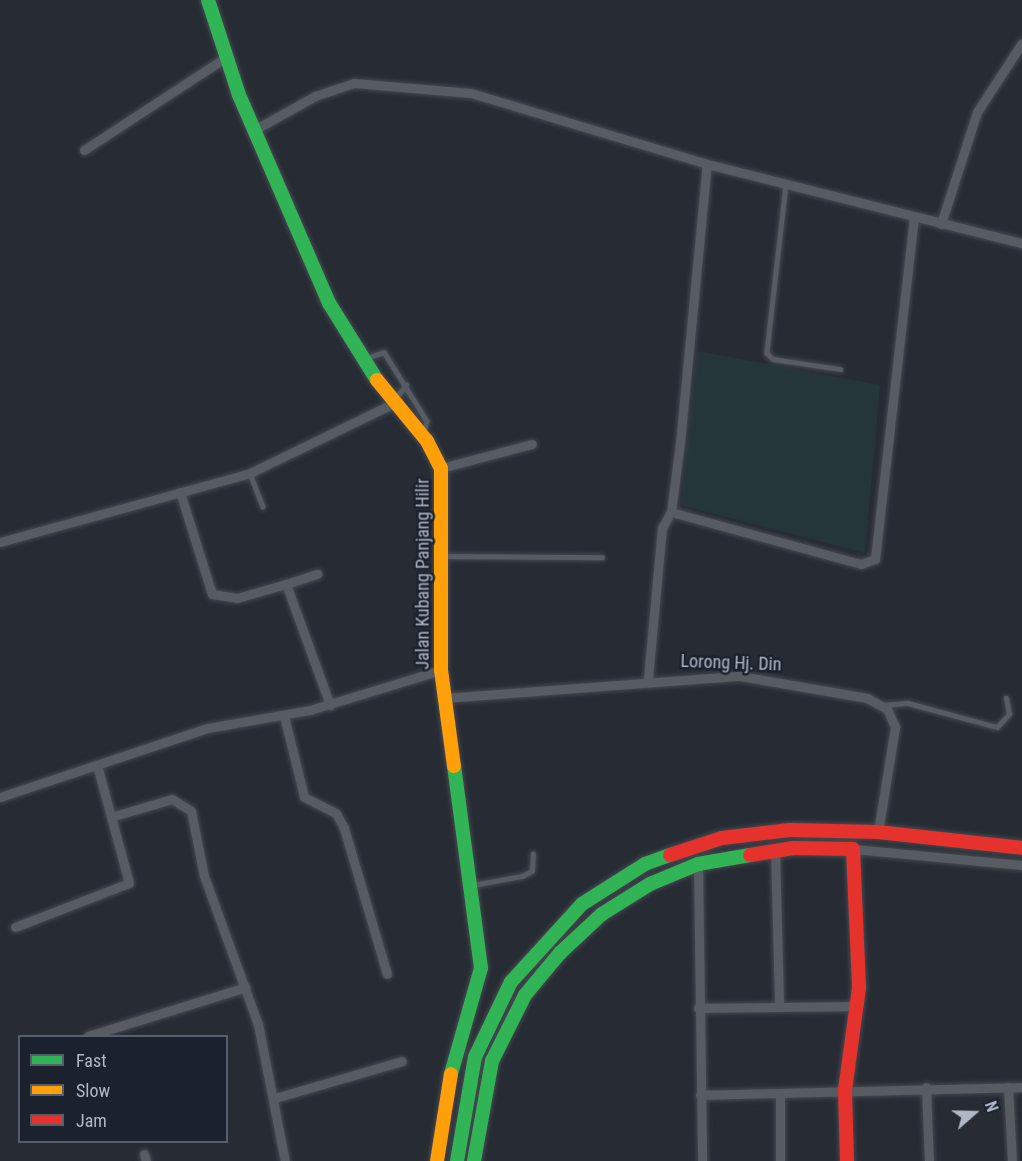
<!DOCTYPE html>
<style>
body{margin:0}
#map{position:relative;width:1022px;height:1161px;overflow:hidden;background:#272c34;font-family:"Roboto Condensed",sans-serif}
div>[style]{position:absolute}
.green>*{inset:0;background:#25363a}
.roads{filter:drop-shadow(0 0 2px #45484f) drop-shadow(0 0 2px #45484f)}
.lane>*{height:4.5px;margin:-2.25px;padding:0 2.25px;transform-origin:2.25px;border-radius:2.25px;background:#575b62}
.street>*{height:9px;margin:-4.5px;padding:0 4.5px;transform-origin:4.5px;border-radius:4.5px;background:#575b62}
.fast>*{height:14px;margin:-7px;padding:0 7px;transform-origin:7px;border-radius:7px;background:#30b455}
.slow>*{height:14px;margin:-7px;padding:0 7px;transform-origin:7px;border-radius:7px;background:#ff9f0a}
.jam>*{height:14px;margin:-7px;padding:0 7px;transform-origin:7px;border-radius:7px;background:#e5322d}
span{translate:-50% -50%;white-space:nowrap;text-align:center;line-height:1.15;-webkit-text-stroke:5px #1b222e;paint-order:stroke}
.street-label{font-size:18px;color:#b0b8c6}
.legend{position:absolute;left:18px;top:1035px;width:210px;height:108px;box-sizing:border-box;background:#1b222e;border:2px solid #575e6b;margin:0;padding:8px 10px;list-style:none;font-size:18px;color:#b0b8c6}
.legend li{display:flex;align-items:center;gap:12px;height:30px}
.legend b{width:30px;border:2px solid #575e6b}
.north{position:absolute;left:944px;top:1083px;width:60px;height:60px;-webkit-text-stroke:4px #1b222e;paint-order:stroke;rotate:70deg;font-size:16px;font-weight:700;line-height:24px;text-align:center;color:#b0b8c6}
.north::after{content:'';display:block;margin:auto;width:21px;height:27px;background:#b0b8c6;clip-path:polygon(50% 0,100% 100%,50% 72%,0 100%)}
</style>
<div id="map">
<div class="green">
<div style="clip-path:polygon(697px 351px,880px 385px,865px 553px,681px 505px)"></div>
</div>
<div class="roads">
<div class="lane">
<div style="left:786px;top:185px;width:169px;rotate:96.5deg"></div>
<div style="left:767px;top:353px;width:8px;rotate:45deg"></div>
<div style="left:773px;top:359px;width:68px;rotate:8.5deg"></div>
<div style="left:364px;top:359px;width:21px;rotate:-19deg"></div>
<div style="left:384px;top:352px;width:81px;rotate:58.1deg"></div>
<div style="left:427px;top:421px;width:15px;rotate:106deg"></div>
<div style="left:395px;top:399px;width:18px;rotate:-52deg"></div>
<div style="left:250px;top:473px;width:36px;rotate:69deg"></div>
<div style="left:443px;top:556px;width:159px;rotate:0.4deg"></div>
<div style="left:883px;top:705px;width:25px;rotate:-5deg"></div>
<div style="left:908px;top:703px;width:92px;rotate:15.1deg"></div>
<div style="left:997px;top:727px;width:18px;rotate:-47deg"></div>
<div style="left:1009px;top:714px;width:16px;rotate:-101deg"></div>
<div style="left:473px;top:885px;width:50px;rotate:-10.4deg"></div>
<div style="left:522px;top:876px;width:11px;rotate:-27deg"></div>
<div style="left:532px;top:871px;width:17px;rotate:-87deg"></div>
</div>
<div class="street">
<div style="left:254px;top:130px;width:70px;rotate:-29.1deg"></div>
<div style="left:315px;top:96px;width:41px;rotate:-18.4deg"></div>
<div style="left:354px;top:83px;width:117px;rotate:4.9deg"></div>
<div style="left:471px;top:93px;width:246px;rotate:16.7deg"></div>
<div style="left:707px;top:164px;width:325px;rotate:14.1deg"></div>
<div style="left:84px;top:150px;width:170px;rotate:-33.2deg"></div>
<div style="left:941px;top:224px;width:118px;rotate:-72.2deg"></div>
<div style="left:977px;top:112px;width:82px;rotate:-56.9deg"></div>
<div style="left:441px;top:468px;width:94px;rotate:-14.8deg"></div>
<div style="left:180px;top:492px;width:107px;rotate:72.6deg"></div>
<div style="left:212px;top:594px;width:25px;rotate:9deg"></div>
<div style="left:237px;top:598px;width:51px;rotate:-15.9deg"></div>
<div style="left:286px;top:584px;width:129px;rotate:70deg"></div>
<div style="left:671px;top:512px;width:197px;rotate:15.3deg"></div>
<div style="left:861px;top:564px;width:15px;rotate:-20deg"></div>
<div style="left:875px;top:559px;width:344px;rotate:-83.5deg"></div>
<div style="left:0;top:542px;width:259px;rotate:-15.4deg"></div>
<div style="left:250px;top:473px;width:160px;rotate:-25.9deg"></div>
<div style="left:286px;top:584px;width:33px;rotate:-18deg"></div>
<div style="left:648px;top:678px;width:151px;rotate:-84.7deg"></div>
<div style="left:662px;top:528px;width:18px;rotate:-61deg"></div>
<div style="left:671px;top:512px;width:70px;rotate:-82.6deg"></div>
<div style="left:680px;top:443px;width:280px;rotate:-84.5deg"></div>
<div style="left:444px;top:698px;width:297px;rotate:-4.3deg"></div>
<div style="left:740px;top:676px;width:129px;rotate:9.8deg"></div>
<div style="left:867px;top:698px;width:23px;rotate:29deg"></div>
<div style="left:887px;top:709px;width:20px;rotate:66deg"></div>
<div style="left:895px;top:727px;width:106px;rotate:99.2deg"></div>
<div style="left:284px;top:716px;width:83px;rotate:76.1deg"></div>
<div style="left:304px;top:797px;width:36px;rotate:27deg"></div>
<div style="left:336px;top:813px;width:17px;rotate:62deg"></div>
<div style="left:344px;top:828px;width:152px;rotate:73.6deg"></div>
<div style="left:0;top:797px;width:219px;rotate:-18.4deg"></div>
<div style="left:208px;top:728px;width:104px;rotate:-10deg"></div>
<div style="left:310px;top:710px;width:137px;rotate:-17deg"></div>
<div style="left:114px;top:816px;width:60px;rotate:-16.3deg"></div>
<div style="left:172px;top:799px;width:22px;rotate:32deg"></div>
<div style="left:191px;top:811px;width:66px;rotate:78.7deg"></div>
<div style="left:204px;top:876px;width:158px;rotate:70deg"></div>
<div style="left:258px;top:1024px;width:140px;rotate:78.9deg"></div>
<div style="left:775px;top:849px;width:158px;rotate:88.5deg"></div>
<div style="left:853px;top:849px;width:170px;rotate:5.4deg"></div>
<div style="left:698px;top:864px;width:297px;rotate:89.2deg"></div>
<div style="left:15px;top:927px;width:122px;rotate:-21.1deg"></div>
<div style="left:129px;top:883px;width:122px;rotate:-105.2deg"></div>
<div style="left:698px;top:1008px;width:160px;rotate:-0.7deg"></div>
<div style="left:88px;top:1036px;width:165px;rotate:-17.2deg"></div>
<div style="left:926px;top:1087px;width:74px;rotate:87.7deg"></div>
<div style="left:1008px;top:1087px;width:74px;rotate:86.9deg"></div>
<div style="left:780px;top:1093px;width:68px;rotate:90deg"></div>
<div style="left:700px;top:1095px;width:322px;rotate:-1.4deg"></div>
<div style="left:275px;top:1098px;width:132px;rotate:-16.2deg"></div>
<div style="left:144px;top:1154px;width:7px;rotate:74deg"></div>
</div>
<div class="fast">
<div style="left:208px;top:0;width:100px;rotate:71.9deg"></div>
<div style="left:239px;top:95px;width:227px;rotate:66.6deg"></div>
<div style="left:329px;top:303px;width:91px;rotate:58.1deg"></div>
<div style="left:451px;top:1074px;width:110px;rotate:-74.2deg"></div>
<div style="left:481px;top:968px;width:204px;rotate:-97.6deg"></div>
<div style="left:457px;top:1161px;width:106px;rotate:-80.2deg"></div>
<div style="left:475px;top:1057px;width:83px;rotate:-64.4deg"></div>
<div style="left:511px;top:982px;width:105px;rotate:-47.7deg"></div>
<div style="left:582px;top:904px;width:75px;rotate:-32.4deg"></div>
<div style="left:645px;top:864px;width:27px;rotate:-20deg"></div>
<div style="left:474px;top:1161px;width:102px;rotate:-79.8deg"></div>
<div style="left:492px;top:1061px;width:74px;rotate:-63.4deg"></div>
<div style="left:525px;top:995px;width:55px;rotate:-50.2deg"></div>
<div style="left:560px;top:953px;width:57px;rotate:-42.9deg"></div>
<div style="left:602px;top:914px;width:57px;rotate:-32deg"></div>
<div style="left:650px;top:884px;width:52px;rotate:-22.6deg"></div>
<div style="left:698px;top:864px;width:53px;rotate:-9.8deg"></div>
</div>
<div class="slow">
<div style="left:377px;top:380px;width:79px;rotate:50.7deg"></div>
<div style="left:427px;top:441px;width:30px;rotate:63deg"></div>
<div style="left:441px;top:468px;width:202px;rotate:90deg"></div>
<div style="left:441px;top:670px;width:97px;rotate:82.3deg"></div>
<div style="left:437px;top:1161px;width:88px;rotate:-80.9deg"></div>
</div>
<div class="jam">
<div style="left:670px;top:855px;width:55px;rotate:-18.1deg"></div>
<div style="left:722px;top:838px;width:68px;rotate:-6.7deg"></div>
<div style="left:790px;top:830px;width:88px;rotate:1.3deg"></div>
<div style="left:878px;top:832px;width:145px;rotate:6.3deg"></div>
<div style="left:750px;top:855px;width:44px;rotate:-9.2deg"></div>
<div style="left:793px;top:848px;width:60px;rotate:1deg"></div>
<div style="left:853px;top:849px;width:139px;rotate:87.5deg"></div>
<div style="left:859px;top:988px;width:103px;rotate:97.8deg"></div>
<div style="left:845px;top:1090px;width:71px;rotate:88.4deg"></div>
</div>
</div>
<div class="street-label">
<span style="left:423px;top:574px;rotate:-90deg">Jalan Kubang Panjang Hilir</span>
<span style="left:731px;top:663px;rotate:2deg">Lorong Hj. Din</span>
</div>
<ul class="legend">
<li><b style="height:8px;background:#30b455"></b>Fast</li>
<li><b style="height:8px;background:#ff9f0a"></b>Slow</li>
<li><b style="height:8px;background:#e5322d"></b>Jam</li>
</ul>
<div class="north">N</div>
</div>
